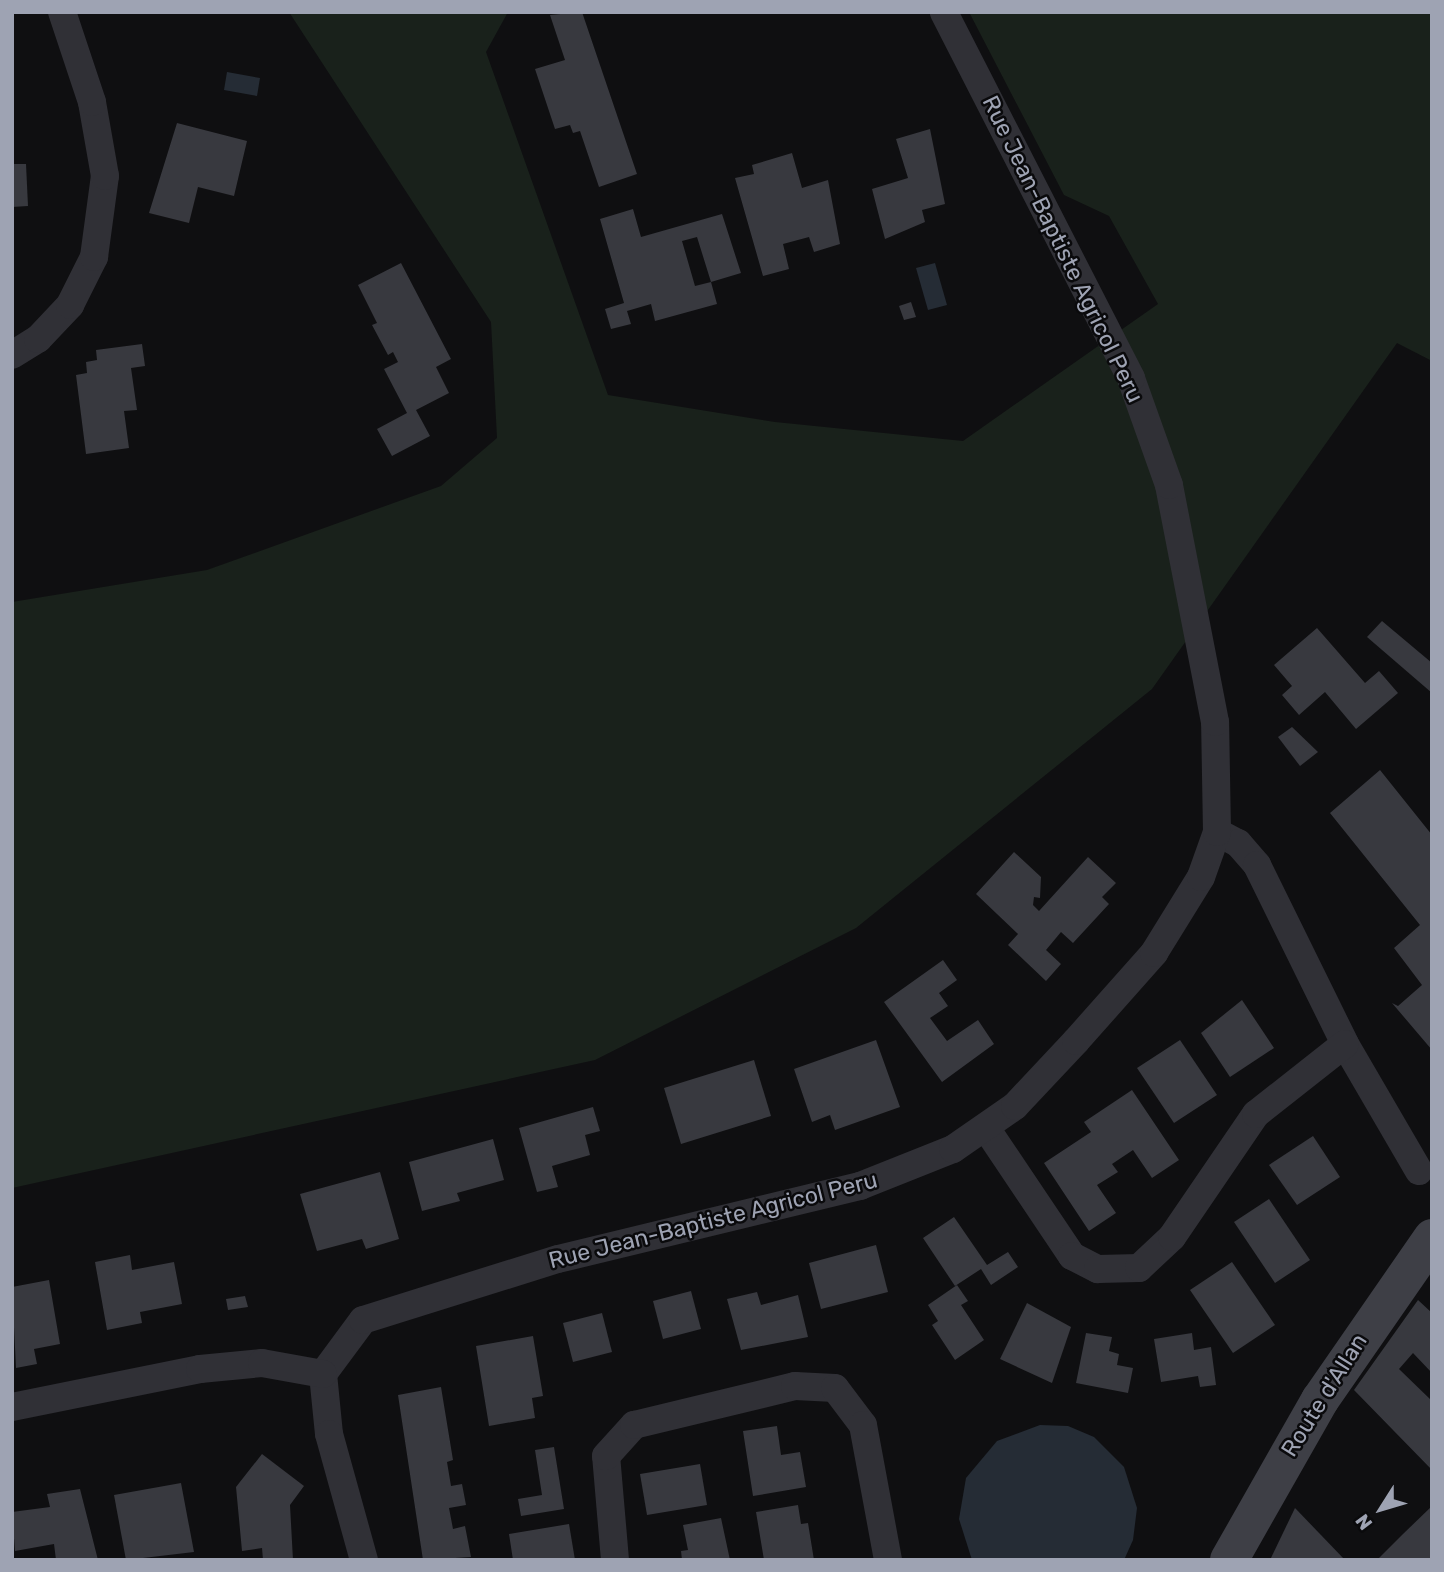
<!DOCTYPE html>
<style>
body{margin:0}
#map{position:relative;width:1444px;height:1572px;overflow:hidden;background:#0f0f11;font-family:Rubik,sans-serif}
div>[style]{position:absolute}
.green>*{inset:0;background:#19211b}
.water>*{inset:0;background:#252c35}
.building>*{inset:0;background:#38393f}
.street>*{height:28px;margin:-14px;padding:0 14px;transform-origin:14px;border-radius:14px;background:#303036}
.secondary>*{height:38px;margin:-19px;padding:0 19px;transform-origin:19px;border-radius:19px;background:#3e3f46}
span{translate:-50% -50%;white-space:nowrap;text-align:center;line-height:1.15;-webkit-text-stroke:5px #0a0a0c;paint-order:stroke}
.street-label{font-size:23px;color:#9ea3b3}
.frame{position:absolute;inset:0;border:14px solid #9ea3b3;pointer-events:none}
.north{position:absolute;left:1346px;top:1474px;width:70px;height:70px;-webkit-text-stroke:5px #0a0a0c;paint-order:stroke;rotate:233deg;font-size:19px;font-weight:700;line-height:28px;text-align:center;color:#9ea3b3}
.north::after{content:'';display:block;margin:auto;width:24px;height:32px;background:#9ea3b3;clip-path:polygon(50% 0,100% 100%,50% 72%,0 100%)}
</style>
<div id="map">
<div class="green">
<div style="clip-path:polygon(289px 12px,508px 12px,486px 52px,608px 395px,775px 422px,963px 441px,1158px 304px,1109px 216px,1064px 195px,969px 12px,1432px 12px,1432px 361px,1397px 343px,1152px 689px,856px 928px,595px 1060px,12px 1188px,12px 602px,207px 570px,441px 486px,497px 438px,491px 322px)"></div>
</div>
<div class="water">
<div style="clip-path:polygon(227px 72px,260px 78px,257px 96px,224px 90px)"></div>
<div style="clip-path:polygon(935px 263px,947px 305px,928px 310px,916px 268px)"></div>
<div style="clip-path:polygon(1040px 1425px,1068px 1426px,1094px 1437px,1124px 1467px,1137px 1508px,1133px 1540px,1124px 1560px,972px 1560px,959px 1519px,966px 1478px,997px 1441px)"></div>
</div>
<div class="building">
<div style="clip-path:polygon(582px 12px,637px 174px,599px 187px,580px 131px,573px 133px,570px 125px,555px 129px,535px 69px,565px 60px,550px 15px)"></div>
<div style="clip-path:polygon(177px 123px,247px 141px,234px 196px,198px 187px,189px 223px,149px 213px)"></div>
<div style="clip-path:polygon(930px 129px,945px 204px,922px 210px,925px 222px,885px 239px,872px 189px,908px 178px,896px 139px)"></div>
<div style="clip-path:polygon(792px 153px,802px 188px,828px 180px,840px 244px,814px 252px,809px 237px,783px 244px,789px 269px,763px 276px,735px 178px,754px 174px,752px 165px)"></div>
<div style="clip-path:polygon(12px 164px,26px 164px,28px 206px,12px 207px)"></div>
<div style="clip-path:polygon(633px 209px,641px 237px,722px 214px,741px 273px,711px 282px,697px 237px,682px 241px,695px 286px,711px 282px,717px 304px,655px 321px,651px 304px,627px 311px,631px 324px,611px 329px,605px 309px,624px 303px,600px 219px)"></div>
<div style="clip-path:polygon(401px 263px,451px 359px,436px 367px,449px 393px,416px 410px,430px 436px,392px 456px,377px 429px,407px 413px,384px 369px,398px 362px,393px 352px,388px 355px,372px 325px,377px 323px,358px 285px)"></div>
<div style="clip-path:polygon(911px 302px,916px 317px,904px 320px,899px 306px)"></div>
<div style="clip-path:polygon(142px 344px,145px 366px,131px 368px,137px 410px,124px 411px,129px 448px,86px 454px,76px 375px,87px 373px,86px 362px,97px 360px,96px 350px)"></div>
<div style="clip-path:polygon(1382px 621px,1432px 663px,1432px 693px,1367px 637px)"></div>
<div style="clip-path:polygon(1317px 628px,1365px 683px,1379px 671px,1398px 693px,1356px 729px,1325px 692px,1299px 715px,1282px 695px,1292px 686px,1274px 665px)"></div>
<div style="clip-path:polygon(1292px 727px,1318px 752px,1300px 766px,1278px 737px)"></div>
<div style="clip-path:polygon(1380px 770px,1432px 835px,1432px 1050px,1392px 1003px,1398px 1006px,1422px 985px,1394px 948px,1420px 925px,1330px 813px)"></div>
<div style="clip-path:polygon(1014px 852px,1041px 877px,1040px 898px,1034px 897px,1033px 905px,1039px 911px,1088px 857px,1116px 883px,1102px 897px,1109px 904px,1073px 943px,1061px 932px,1046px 950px,1061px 964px,1046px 981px,1008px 945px,1018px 934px,976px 894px)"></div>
<div style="clip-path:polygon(943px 960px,957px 980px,939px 993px,948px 1006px,930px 1018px,947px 1041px,978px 1020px,994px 1044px,942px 1082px,884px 1002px)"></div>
<div style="clip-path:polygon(1242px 1000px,1274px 1048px,1230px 1077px,1201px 1033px)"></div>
<div style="clip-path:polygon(876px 1040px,900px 1107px,835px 1130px,830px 1115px,812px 1122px,794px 1069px)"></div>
<div style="clip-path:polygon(1180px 1040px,1217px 1095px,1174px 1123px,1137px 1068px)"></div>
<div style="clip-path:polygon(754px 1060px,771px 1116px,681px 1144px,664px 1088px)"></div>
<div style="clip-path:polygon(1132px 1090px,1179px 1160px,1152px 1178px,1133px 1150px,1112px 1164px,1118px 1172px,1097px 1185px,1116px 1213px,1089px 1231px,1044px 1163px,1091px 1132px,1084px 1122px)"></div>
<div style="clip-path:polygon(593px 1107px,600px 1131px,585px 1135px,590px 1155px,552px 1166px,558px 1187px,537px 1192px,519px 1128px)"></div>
<div style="clip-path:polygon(1313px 1136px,1340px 1177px,1297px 1205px,1269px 1165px)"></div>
<div style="clip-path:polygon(493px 1139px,504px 1180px,457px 1193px,460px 1201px,422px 1211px,409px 1162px)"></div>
<div style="clip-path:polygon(380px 1172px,399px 1239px,366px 1249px,362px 1239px,317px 1251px,300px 1194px)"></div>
<div style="clip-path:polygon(1269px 1199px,1310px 1260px,1275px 1283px,1234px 1222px)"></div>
<div style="clip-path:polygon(954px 1217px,987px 1265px,1008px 1252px,1018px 1267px,991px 1285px,981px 1269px,955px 1286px,923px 1238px)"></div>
<div style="clip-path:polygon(876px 1245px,888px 1292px,821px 1309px,809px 1263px)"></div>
<div style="clip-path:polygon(130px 1255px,132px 1270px,174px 1262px,182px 1304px,140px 1312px,142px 1323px,107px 1330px,95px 1262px)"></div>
<div style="clip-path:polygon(1232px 1262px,1275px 1325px,1233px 1353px,1190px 1290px)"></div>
<div style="clip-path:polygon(49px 1280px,60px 1344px,34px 1349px,37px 1364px,16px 1368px,12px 1287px)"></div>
<div style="clip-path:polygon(957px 1285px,968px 1301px,961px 1305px,984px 1340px,955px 1360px,932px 1325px,938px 1321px,928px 1305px)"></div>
<div style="clip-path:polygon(691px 1291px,701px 1329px,663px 1339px,653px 1301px)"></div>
<div style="clip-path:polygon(757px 1292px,761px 1305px,798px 1295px,808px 1337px,741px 1350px,727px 1299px)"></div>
<div style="clip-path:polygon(245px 1296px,248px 1307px,228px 1310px,226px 1299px)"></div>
<div style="clip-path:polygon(1418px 1300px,1432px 1313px,1432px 1373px,1413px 1353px,1399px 1369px,1432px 1401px,1432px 1470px,1354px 1390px)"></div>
<div style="clip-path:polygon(1027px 1303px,1071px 1327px,1052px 1383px,1000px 1359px)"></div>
<div style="clip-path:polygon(602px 1313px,612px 1352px,573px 1362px,563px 1323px)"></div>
<div style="clip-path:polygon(1086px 1333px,1112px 1337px,1109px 1351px,1119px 1354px,1117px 1365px,1133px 1368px,1128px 1393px,1076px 1383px)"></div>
<div style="clip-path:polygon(1192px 1333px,1194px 1350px,1211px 1347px,1216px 1385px,1200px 1387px,1198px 1376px,1161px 1382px,1154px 1339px)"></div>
<div style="clip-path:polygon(533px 1336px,543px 1396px,532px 1398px,535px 1418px,489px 1426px,476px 1346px)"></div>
<div style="clip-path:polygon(441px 1387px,453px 1460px,447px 1462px,451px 1486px,462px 1484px,466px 1505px,449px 1508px,453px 1529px,465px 1526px,471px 1557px,423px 1560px,398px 1395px)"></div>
<div style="clip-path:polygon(777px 1426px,781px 1455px,800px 1452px,806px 1487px,753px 1496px,743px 1431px)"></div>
<div style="clip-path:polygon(554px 1447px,564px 1509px,521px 1516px,518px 1499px,542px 1495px,535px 1450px)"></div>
<div style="clip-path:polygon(262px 1454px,304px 1486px,290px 1505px,293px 1560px,263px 1560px,262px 1548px,242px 1551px,236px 1487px)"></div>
<div style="clip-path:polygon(700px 1464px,707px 1505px,647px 1515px,640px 1474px)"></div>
<div style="clip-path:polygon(181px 1483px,194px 1552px,126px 1560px,114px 1495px)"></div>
<div style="clip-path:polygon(80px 1489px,98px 1560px,56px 1560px,54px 1544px,15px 1551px,12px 1512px,50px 1507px,47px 1494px)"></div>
<div style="clip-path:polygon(798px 1505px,801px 1524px,808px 1523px,814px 1560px,764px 1560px,756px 1512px)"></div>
<div style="clip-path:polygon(1432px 1506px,1432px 1560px,1377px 1560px,1403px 1534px)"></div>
<div style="clip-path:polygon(1295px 1508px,1345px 1560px,1270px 1560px)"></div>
<div style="clip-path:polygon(721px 1518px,730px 1560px,682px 1560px,681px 1551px,688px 1550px,683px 1525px)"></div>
<div style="clip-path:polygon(569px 1524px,575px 1560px,513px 1560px,509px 1534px)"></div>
</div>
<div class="street">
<div style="left:12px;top:355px;width:31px;rotate:-32deg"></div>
<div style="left:38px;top:339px;width:47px;rotate:-46.7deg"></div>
<div style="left:70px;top:305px;width:54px;rotate:-63.4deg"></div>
<div style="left:94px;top:257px;width:82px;rotate:-82.3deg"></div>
<div style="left:105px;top:176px;width:75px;rotate:-100deg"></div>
<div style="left:92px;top:102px;width:95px;rotate:-108.4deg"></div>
<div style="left:1217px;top:832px;width:24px;rotate:28deg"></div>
<div style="left:1238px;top:843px;width:29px;rotate:49deg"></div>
<div style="left:1257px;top:865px;width:199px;rotate:63.8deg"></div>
<div style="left:1345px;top:1044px;width:147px;rotate:59.8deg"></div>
<div style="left:986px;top:1128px;width:154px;rotate:56.1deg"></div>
<div style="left:1072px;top:1256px;width:29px;rotate:27deg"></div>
<div style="left:1098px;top:1269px;width:41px;rotate:-1.4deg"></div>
<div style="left:1139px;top:1268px;width:45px;rotate:-43.2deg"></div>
<div style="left:1172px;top:1237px;width:149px;rotate:-55.7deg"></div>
<div style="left:1256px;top:1114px;width:113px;rotate:-38.2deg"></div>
<div style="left:323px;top:1374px;width:67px;rotate:-53.5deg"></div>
<div style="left:363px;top:1320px;width:204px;rotate:-17.4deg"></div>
<div style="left:558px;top:1259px;width:311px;rotate:-13.6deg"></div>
<div style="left:860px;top:1186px;width:100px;rotate:-21.7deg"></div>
<div style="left:953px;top:1149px;width:75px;rotate:-34.7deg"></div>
<div style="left:1015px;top:1106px;width:89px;rotate:-46.8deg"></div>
<div style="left:1076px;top:1041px;width:118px;rotate:-48.4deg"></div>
<div style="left:1154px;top:953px;width:89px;rotate:-58.3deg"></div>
<div style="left:1201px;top:877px;width:48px;rotate:-70.4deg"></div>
<div style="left:1217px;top:832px;width:110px;rotate:-91deg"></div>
<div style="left:1215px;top:722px;width:241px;rotate:-101deg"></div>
<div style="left:1169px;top:485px;width:114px;rotate:-109.6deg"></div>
<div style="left:1131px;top:378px;width:411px;rotate:-117.1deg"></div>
<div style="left:323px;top:1374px;width:60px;rotate:84.3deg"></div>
<div style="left:329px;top:1434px;width:131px;rotate:74.5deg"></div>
<div style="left:12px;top:1407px;width:192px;rotate:-11.4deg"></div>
<div style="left:200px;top:1369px;width:62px;rotate:-5.5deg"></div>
<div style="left:262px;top:1363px;width:62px;rotate:10.2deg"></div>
<div style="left:615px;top:1560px;width:104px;rotate:-94.9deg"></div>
<div style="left:606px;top:1456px;width:42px;rotate:-47.9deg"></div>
<div style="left:634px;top:1425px;width:166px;rotate:-13.6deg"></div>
<div style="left:795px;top:1386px;width:40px;rotate:2.9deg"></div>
<div style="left:835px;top:1388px;width:46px;rotate:52.9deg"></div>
<div style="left:863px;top:1425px;width:137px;rotate:79.5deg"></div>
</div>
<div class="secondary">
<div style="left:1229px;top:1560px;width:184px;rotate:-60.4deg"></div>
<div style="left:1320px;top:1400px;width:197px;rotate:-55.3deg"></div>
</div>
<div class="street-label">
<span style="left:1063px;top:249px;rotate:64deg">Rue Jean-Baptiste Agricol Peru</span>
<span style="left:713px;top:1220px;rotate:-14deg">Rue Jean-Baptiste Agricol Peru</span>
<span style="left:1324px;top:1395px;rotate:-58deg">Route d'Allan</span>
</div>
<div class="frame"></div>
<div class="north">N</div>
</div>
